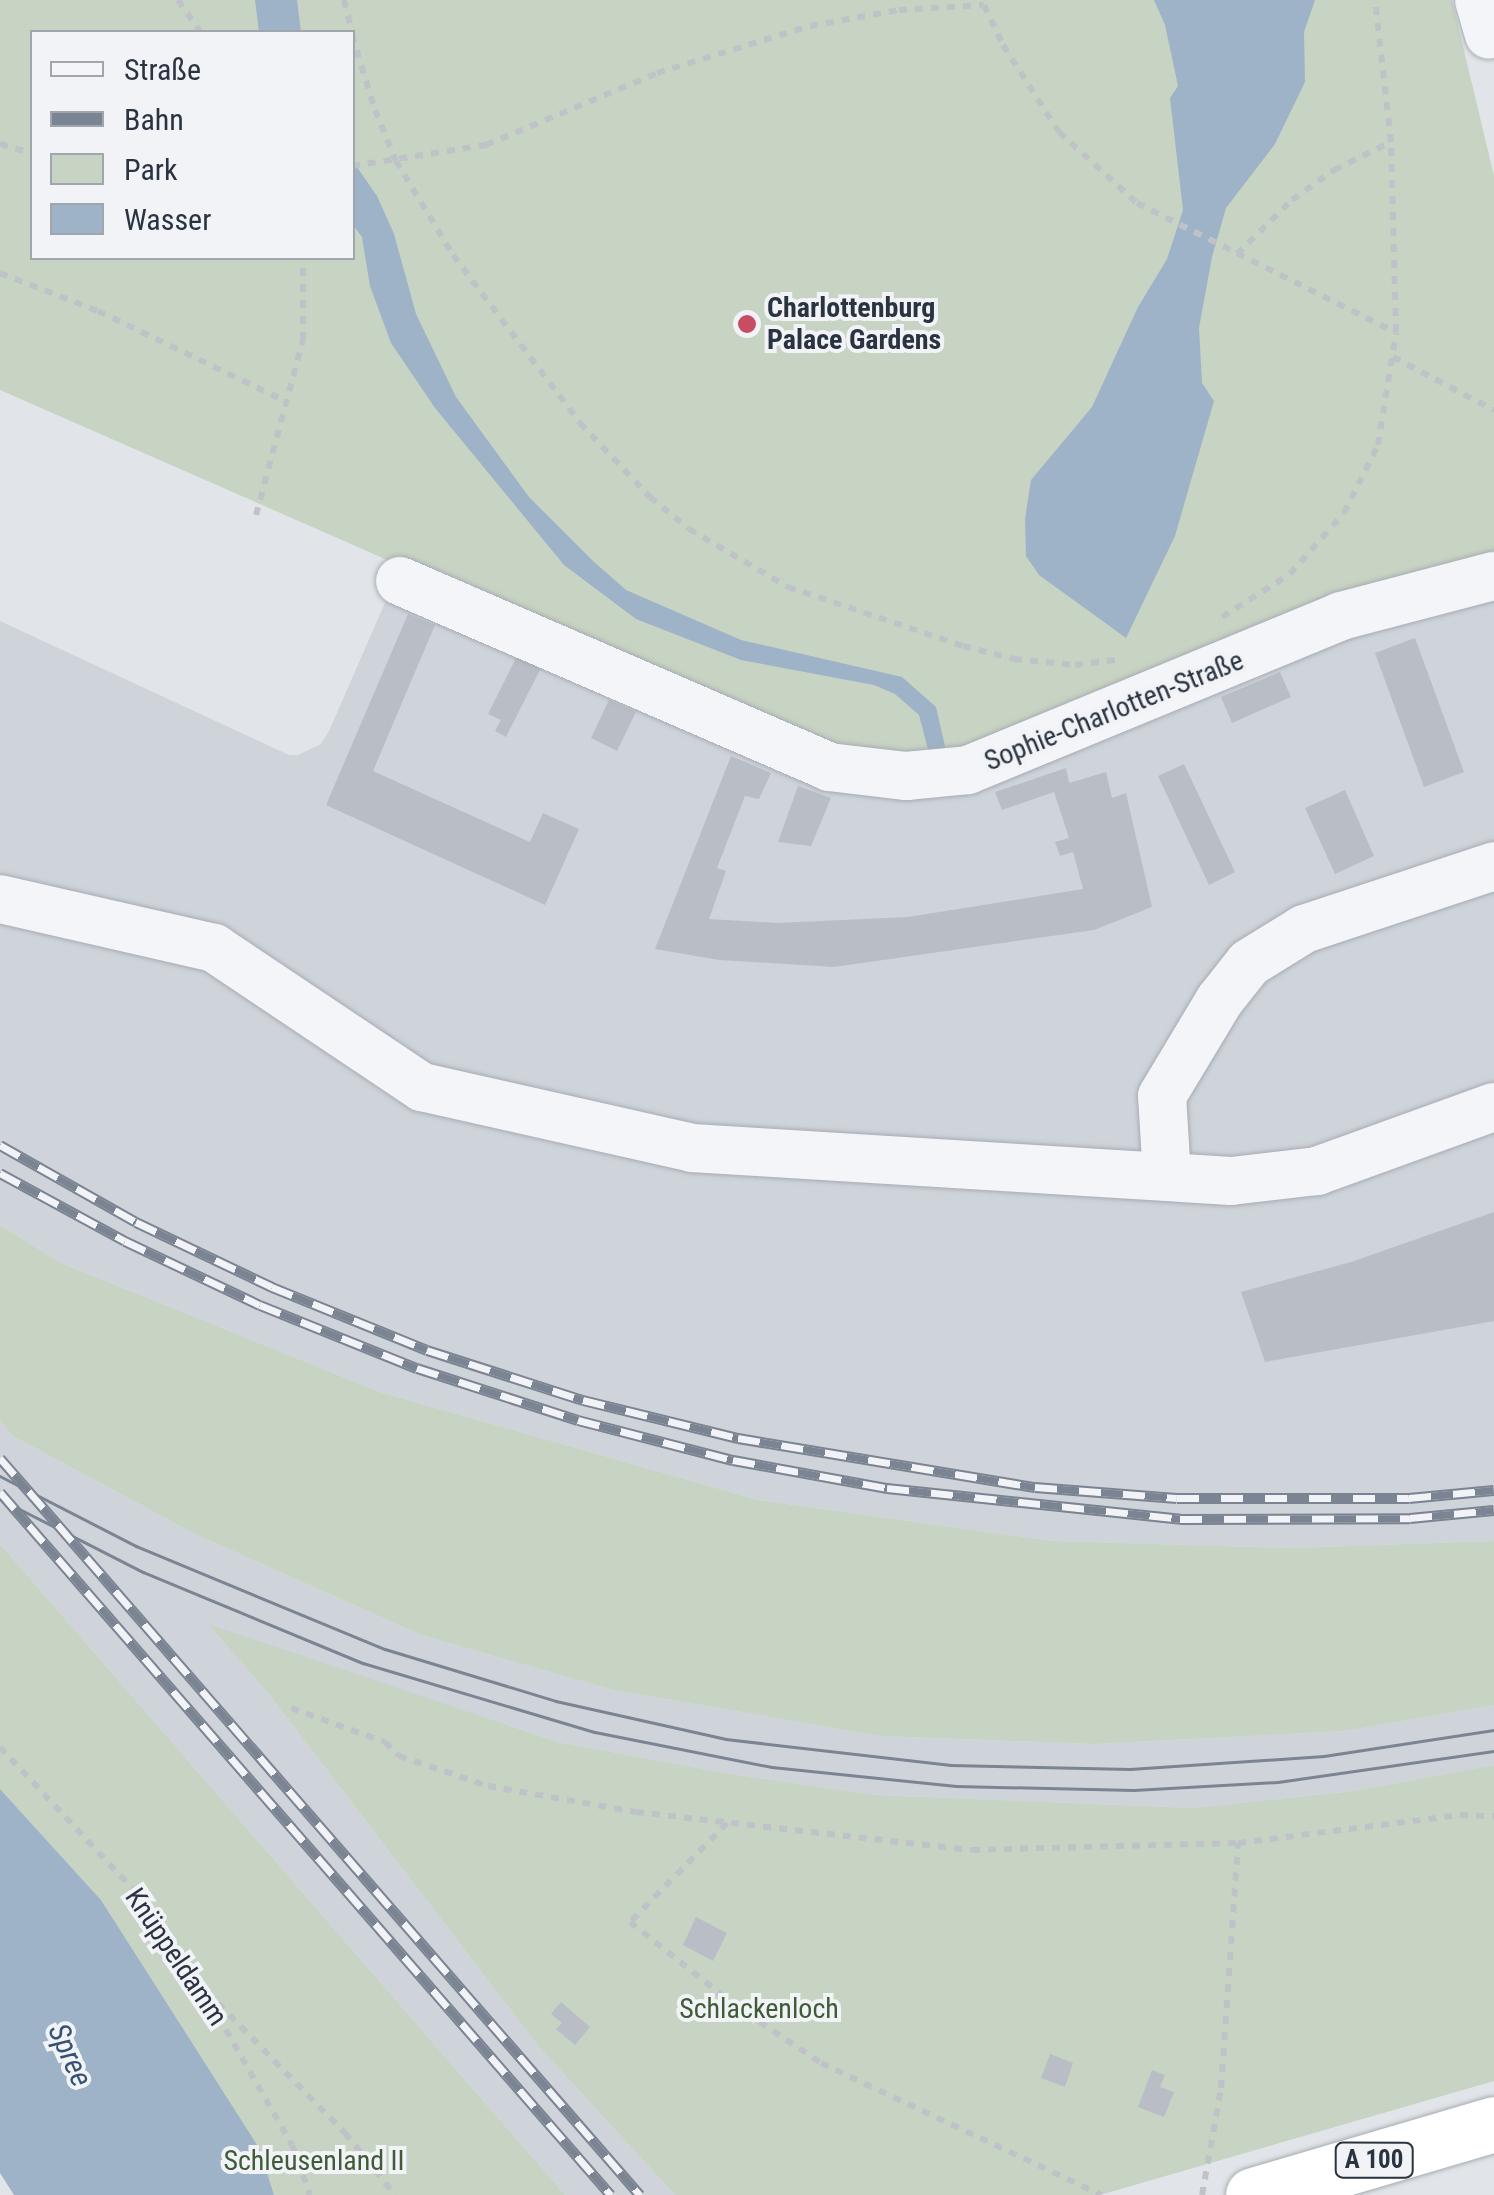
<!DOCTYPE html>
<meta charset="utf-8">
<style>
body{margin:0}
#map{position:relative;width:1494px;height:2195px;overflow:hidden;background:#e1e5e9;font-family:"Roboto Condensed",sans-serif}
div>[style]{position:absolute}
.built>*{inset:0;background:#cfd4db}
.green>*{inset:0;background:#c7d3c3}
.water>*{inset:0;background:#9eb3c7}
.building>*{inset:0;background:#b9bec6}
.path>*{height:6px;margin-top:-3px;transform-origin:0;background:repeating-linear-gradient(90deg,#bfc3c8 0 8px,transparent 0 16px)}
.roads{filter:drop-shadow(0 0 2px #a6acb3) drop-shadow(0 0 2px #a6acb3)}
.minor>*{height:48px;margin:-24px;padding:0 24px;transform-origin:24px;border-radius:24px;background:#f4f5f8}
.highway>*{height:55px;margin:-27.5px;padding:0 27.5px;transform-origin:27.5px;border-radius:27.5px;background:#fff}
.tram>*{height:2.5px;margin:-1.25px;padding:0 1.25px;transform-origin:1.25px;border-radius:1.25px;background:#7b8492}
.rail>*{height:11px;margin-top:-5.5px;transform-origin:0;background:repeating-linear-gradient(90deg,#f1f3f7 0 22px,#7b8492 0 44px);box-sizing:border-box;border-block:2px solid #7b8492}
.dots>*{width:28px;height:28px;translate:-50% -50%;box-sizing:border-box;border:5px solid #f1f3f7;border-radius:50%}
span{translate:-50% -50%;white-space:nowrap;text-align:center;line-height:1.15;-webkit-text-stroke:8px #f1f3f7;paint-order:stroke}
.shield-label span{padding:2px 8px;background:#f1f3f7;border:2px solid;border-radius:8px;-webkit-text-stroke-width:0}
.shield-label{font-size:25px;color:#2a3340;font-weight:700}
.poi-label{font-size:28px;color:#2a3340;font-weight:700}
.left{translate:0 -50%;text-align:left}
.street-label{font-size:28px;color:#2a3340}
.park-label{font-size:28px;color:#405b38}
.water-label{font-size:30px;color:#365272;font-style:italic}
.legend{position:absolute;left:30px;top:30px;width:325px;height:230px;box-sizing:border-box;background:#f1f3f7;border:2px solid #a1a6ae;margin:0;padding:12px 18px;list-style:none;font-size:30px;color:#2a3340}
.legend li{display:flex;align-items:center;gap:20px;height:50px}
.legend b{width:50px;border:2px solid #a1a6ae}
</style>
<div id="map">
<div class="built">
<div style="clip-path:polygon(1494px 556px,1494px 1541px,1292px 1548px,1053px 1541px,758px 1500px,380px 1392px,61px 1263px,0 1225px,0 621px,289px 755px,298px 755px,321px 744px,329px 731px,401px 566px)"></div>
<div style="clip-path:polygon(0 1421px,13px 1436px,195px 1534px,421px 1635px,613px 1690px,879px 1736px,1095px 1744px,1345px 1731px,1494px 1705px,1494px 1765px,1353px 1791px,1193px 1808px,876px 1795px,725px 1773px,558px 1742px,210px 1626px,268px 1693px,539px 2047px,675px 2195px,565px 2195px,0 1544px)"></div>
</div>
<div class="green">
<div style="clip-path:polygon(evenodd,0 0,1452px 0,1494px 176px,1494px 556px,989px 751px,847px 753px,401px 566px,0 390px,0 0,32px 32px,352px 32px,352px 258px,32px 258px,32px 32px)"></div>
<div style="clip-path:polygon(0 1225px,61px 1263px,380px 1392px,758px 1500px,1053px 1541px,1292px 1548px,1494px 1541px,1494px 1705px,1345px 1731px,1095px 1744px,879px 1736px,613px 1690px,421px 1635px,195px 1534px,13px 1436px,0 1421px)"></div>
<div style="clip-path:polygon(0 1544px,565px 2195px,274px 2195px,258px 2148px,101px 1900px,0 1789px)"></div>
<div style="clip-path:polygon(208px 1624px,558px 1742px,725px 1773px,876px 1795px,1193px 1808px,1353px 1791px,1494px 1765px,1494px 2081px,1100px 2195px,675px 2195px,539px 2047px,268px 1693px)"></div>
</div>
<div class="water">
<div style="clip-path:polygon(255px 0,297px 0,301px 32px,259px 32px)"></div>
<div style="clip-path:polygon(1154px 0,1315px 0,1304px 32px,1305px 82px,1275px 144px,1226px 208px,1212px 257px,1199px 328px,1202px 383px,1214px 401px,1175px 536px,1126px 638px,1039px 575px,1026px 556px,1025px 519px,1031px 480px,1092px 407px,1138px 307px,1167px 259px,1183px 210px,1170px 98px,1178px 86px,1165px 25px)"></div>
<div style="clip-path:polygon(352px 160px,377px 196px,394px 234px,416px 314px,456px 397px,529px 497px,593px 561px,626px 590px,741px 640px,902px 677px,936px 707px,948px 759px,931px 761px,919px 715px,895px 694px,874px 685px,741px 660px,636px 619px,564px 565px,435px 408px,391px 343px,370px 286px,362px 237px,353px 225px)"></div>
<div style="clip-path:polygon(0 1789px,101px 1900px,259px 2148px,274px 2195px,14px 2195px,0 2173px)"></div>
</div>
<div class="building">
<div style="clip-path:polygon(408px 614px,435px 625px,373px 771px,530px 842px,543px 813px,579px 829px,545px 905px,326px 805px)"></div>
<div style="clip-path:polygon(1415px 638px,1464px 772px,1424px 787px,1375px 653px)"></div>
<div style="clip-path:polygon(517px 656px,541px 668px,506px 737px,495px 731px,501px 720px,488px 714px)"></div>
<div style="clip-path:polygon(1280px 672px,1291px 697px,1232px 723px,1221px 697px)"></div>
<div style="clip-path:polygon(609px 700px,636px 712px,617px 751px,591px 738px)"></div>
<div style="clip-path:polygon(731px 756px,771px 773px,759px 799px,745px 796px,717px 868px,726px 871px,709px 919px,777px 923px,908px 917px,1083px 889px,1073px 852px,1060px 856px,1055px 842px,1069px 838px,1054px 792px,1002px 810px,995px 792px,1066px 768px,1069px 783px,1106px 772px,1112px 798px,1126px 793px,1152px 907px,1094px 930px,834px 967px,719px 960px,655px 949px)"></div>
<div style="clip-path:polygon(1184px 764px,1235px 872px,1209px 885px,1158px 776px)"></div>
<div style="clip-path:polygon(798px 786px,831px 798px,811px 846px,778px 842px)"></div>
<div style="clip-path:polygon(1345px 790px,1374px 856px,1335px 874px,1305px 808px)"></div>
<div style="clip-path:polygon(1494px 1212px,1494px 1321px,1265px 1362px,1241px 1292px,1351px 1262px)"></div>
<div style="clip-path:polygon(696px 1917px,727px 1933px,713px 1961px,683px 1945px)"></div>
<div style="clip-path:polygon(561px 2002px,590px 2027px,575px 2045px,556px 2029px,562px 2023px,551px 2014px)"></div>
<div style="clip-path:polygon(1050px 2054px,1073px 2063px,1065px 2087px,1041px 2078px)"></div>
<div style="clip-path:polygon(1152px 2070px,1165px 2075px,1160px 2087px,1174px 2092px,1164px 2117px,1138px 2107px)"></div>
</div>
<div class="path">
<div style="left:178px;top:0;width:39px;rotate:55deg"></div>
<div style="left:344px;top:0;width:33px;rotate:76deg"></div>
<div style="left:352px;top:35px;width:78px;rotate:73deg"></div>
<div style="left:375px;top:110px;width:55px;rotate:67.6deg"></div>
<div style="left:396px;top:161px;width:110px;rotate:58.8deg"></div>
<div style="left:453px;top:255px;width:211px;rotate:52.9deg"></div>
<div style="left:580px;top:423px;width:102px;rotate:46.6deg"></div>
<div style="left:650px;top:497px;width:50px;rotate:39.4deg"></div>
<div style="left:689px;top:529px;width:115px;rotate:30.4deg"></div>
<div style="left:788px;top:587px;width:185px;rotate:18.6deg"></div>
<div style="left:963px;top:646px;width:53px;rotate:14.3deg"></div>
<div style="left:1014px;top:659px;width:61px;rotate:5.6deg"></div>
<div style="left:1075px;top:665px;width:48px;rotate:-7.1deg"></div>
<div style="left:0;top:144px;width:33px;rotate:16deg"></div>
<div style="left:352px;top:166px;width:136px;rotate:-8.9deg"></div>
<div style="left:486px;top:145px;width:186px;rotate:-22.8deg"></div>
<div style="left:657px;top:73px;width:160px;rotate:-17.1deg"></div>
<div style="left:810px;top:26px;width:90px;rotate:-10.2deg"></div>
<div style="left:899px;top:10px;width:85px;rotate:-3.4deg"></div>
<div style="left:984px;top:5px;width:44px;rotate:64.6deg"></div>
<div style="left:1003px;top:45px;width:103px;rotate:57.2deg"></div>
<div style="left:1059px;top:132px;width:105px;rotate:42.3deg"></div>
<div style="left:1137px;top:203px;width:288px;rotate:26.6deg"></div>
<div style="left:1237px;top:254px;width:77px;rotate:-44.5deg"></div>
<div style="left:1292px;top:200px;width:52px;rotate:-35.5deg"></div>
<div style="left:1334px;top:170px;width:64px;rotate:-26.2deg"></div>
<div style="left:0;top:273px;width:105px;rotate:21.2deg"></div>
<div style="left:98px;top:311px;width:210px;rotate:25.7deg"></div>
<div style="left:1393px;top:357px;width:114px;rotate:27.7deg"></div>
<div style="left:256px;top:515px;width:181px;rotate:-75deg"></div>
<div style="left:303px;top:340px;width:82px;rotate:-90deg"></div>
<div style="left:1222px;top:617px;width:80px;rotate:-32.3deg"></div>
<div style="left:1290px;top:574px;width:81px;rotate:-48.5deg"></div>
<div style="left:1344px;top:513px;width:76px;rotate:-63.4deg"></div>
<div style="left:1378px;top:445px;width:114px;rotate:-80.9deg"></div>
<div style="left:1396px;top:332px;width:190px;rotate:-91.5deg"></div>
<div style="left:1391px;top:142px;width:143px;rotate:-96.4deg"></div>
<div style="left:291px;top:1708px;width:100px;rotate:19.9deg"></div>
<div style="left:385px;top:1742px;width:20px;rotate:45deg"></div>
<div style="left:399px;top:1756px;width:94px;rotate:18.6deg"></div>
<div style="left:488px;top:1786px;width:150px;rotate:10deg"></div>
<div style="left:636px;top:1812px;width:338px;rotate:6.5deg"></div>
<div style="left:972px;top:1850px;width:266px;rotate:-1.5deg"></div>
<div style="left:1238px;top:1843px;width:224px;rotate:-7.2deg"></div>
<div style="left:1460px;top:1815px;width:34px;rotate:2deg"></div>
<div style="left:0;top:1747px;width:215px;rotate:46.9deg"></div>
<div style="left:147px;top:1904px;width:100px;rotate:56.8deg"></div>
<div style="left:202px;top:1988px;width:181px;rotate:60.2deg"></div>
<div style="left:292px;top:2145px;width:53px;rotate:70.2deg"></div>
<div style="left:727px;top:1823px;width:139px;rotate:134.4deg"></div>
<div style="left:630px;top:1922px;width:132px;rotate:38.5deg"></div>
<div style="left:733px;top:2004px;width:106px;rotate:33.8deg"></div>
<div style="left:821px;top:2063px;width:310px;rotate:25.2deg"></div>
<div style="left:207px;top:1992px;width:197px;rotate:45.6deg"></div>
<div style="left:345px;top:2133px;width:80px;rotate:51.1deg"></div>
<div style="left:1202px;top:2195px;width:109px;rotate:-79.9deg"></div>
<div style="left:1221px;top:2088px;width:246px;rotate:-86deg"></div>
</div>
<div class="roads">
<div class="minor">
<div style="left:1479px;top:0;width:36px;rotate:74deg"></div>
<div style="left:400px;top:581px;width:468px;rotate:23.4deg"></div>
<div style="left:829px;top:767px;width:78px;rotate:6.7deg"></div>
<div style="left:906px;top:776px;width:62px;rotate:-5.5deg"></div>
<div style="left:968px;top:770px;width:404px;rotate:-22.4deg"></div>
<div style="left:1341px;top:616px;width:158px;rotate:-14.7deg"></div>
<div style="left:0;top:899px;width:220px;rotate:12.9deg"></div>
<div style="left:214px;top:948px;width:250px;rotate:33.8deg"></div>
<div style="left:422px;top:1087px;width:277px;rotate:12.7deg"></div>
<div style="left:692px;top:1148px;width:540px;rotate:3.5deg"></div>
<div style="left:1231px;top:1181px;width:87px;rotate:-6.6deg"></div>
<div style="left:1317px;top:1171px;width:188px;rotate:-19.9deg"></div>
<div style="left:1167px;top:1177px;width:81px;rotate:-93.5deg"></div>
<div style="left:1162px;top:1096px;width:111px;rotate:-59deg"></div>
<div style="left:1219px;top:1001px;width:48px;rotate:-51.7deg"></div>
<div style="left:1249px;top:963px;width:65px;rotate:-31.7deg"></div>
<div style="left:1304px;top:929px;width:200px;rotate:-18.3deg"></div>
</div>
<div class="highway">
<div style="left:1253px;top:2195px;width:251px;rotate:-16.4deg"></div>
</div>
</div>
<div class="tram">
<div style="left:0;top:1476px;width:153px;rotate:27.2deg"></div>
<div style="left:136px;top:1546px;width:269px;rotate:22.5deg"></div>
<div style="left:385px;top:1649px;width:179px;rotate:16.9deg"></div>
<div style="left:556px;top:1701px;width:174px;rotate:12.6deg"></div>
<div style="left:726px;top:1739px;width:226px;rotate:6.6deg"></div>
<div style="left:950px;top:1765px;width:180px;rotate:1.3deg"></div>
<div style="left:1130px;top:1769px;width:194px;rotate:-3.8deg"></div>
<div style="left:1324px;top:1756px;width:172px;rotate:-8.7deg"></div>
<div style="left:0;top:1499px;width:161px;rotate:27deg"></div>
<div style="left:143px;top:1572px;width:238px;rotate:22.5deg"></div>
<div style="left:363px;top:1663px;width:242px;rotate:16.6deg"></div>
<div style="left:595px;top:1732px;width:180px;rotate:11.2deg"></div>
<div style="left:772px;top:1767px;width:185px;rotate:5.9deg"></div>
<div style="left:956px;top:1786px;width:178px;rotate:1.3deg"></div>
<div style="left:1134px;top:1790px;width:144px;rotate:-3.2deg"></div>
<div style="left:1278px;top:1782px;width:218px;rotate:-8.2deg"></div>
</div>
<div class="rail">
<div style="left:0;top:1145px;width:156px;rotate:29.5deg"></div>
<div style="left:136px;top:1222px;width:151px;rotate:25.5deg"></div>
<div style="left:272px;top:1287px;width:167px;rotate:22.1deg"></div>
<div style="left:427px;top:1350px;width:164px;rotate:17.8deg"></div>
<div style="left:583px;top:1400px;width:160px;rotate:13.8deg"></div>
<div style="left:738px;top:1438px;width:301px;rotate:9.4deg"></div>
<div style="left:1035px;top:1487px;width:142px;rotate:4.4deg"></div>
<div style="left:1177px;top:1498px;width:232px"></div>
<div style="left:1409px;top:1498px;width:85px;rotate:-5.4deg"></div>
<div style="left:0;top:1173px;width:142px;rotate:28.5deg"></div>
<div style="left:125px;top:1241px;width:149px;rotate:25.4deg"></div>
<div style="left:260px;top:1305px;width:169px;rotate:21.9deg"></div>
<div style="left:417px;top:1368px;width:169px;rotate:17.9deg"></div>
<div style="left:578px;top:1420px;width:160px;rotate:14.5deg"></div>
<div style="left:733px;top:1460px;width:157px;rotate:10.3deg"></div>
<div style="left:887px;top:1488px;width:295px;rotate:6deg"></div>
<div style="left:1180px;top:1519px;width:230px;rotate:-0.2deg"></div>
<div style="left:1410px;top:1518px;width:84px;rotate:-5.4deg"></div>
<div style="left:0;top:1458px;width:976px;rotate:49.03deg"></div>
<div style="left:0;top:1492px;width:931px;rotate:49.01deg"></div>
</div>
<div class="dots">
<div style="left:747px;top:324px;background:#c84d62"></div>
</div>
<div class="shield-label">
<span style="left:1374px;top:2160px">A 100</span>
</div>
<div class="poi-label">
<span class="left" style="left:767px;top:324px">Charlottenburg<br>Palace Gardens</span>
</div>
<div class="street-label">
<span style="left:1114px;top:711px;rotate:-22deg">Sophie-Charlotten-Straße</span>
<span style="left:176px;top:1957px;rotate:56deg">Knüppeldamm</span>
</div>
<div class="park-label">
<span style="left:759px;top:2009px">Schlackenloch</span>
<span style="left:314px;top:2161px">Schleusenland II</span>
</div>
<div class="water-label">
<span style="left:70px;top:2055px;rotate:66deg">Spree</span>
</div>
<ul class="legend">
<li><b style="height:12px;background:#f4f5f8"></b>Straße</li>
<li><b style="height:12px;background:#7b8492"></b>Bahn</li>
<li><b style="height:28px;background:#c7d3c3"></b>Park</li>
<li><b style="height:28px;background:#9eb3c7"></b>Wasser</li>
</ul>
</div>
